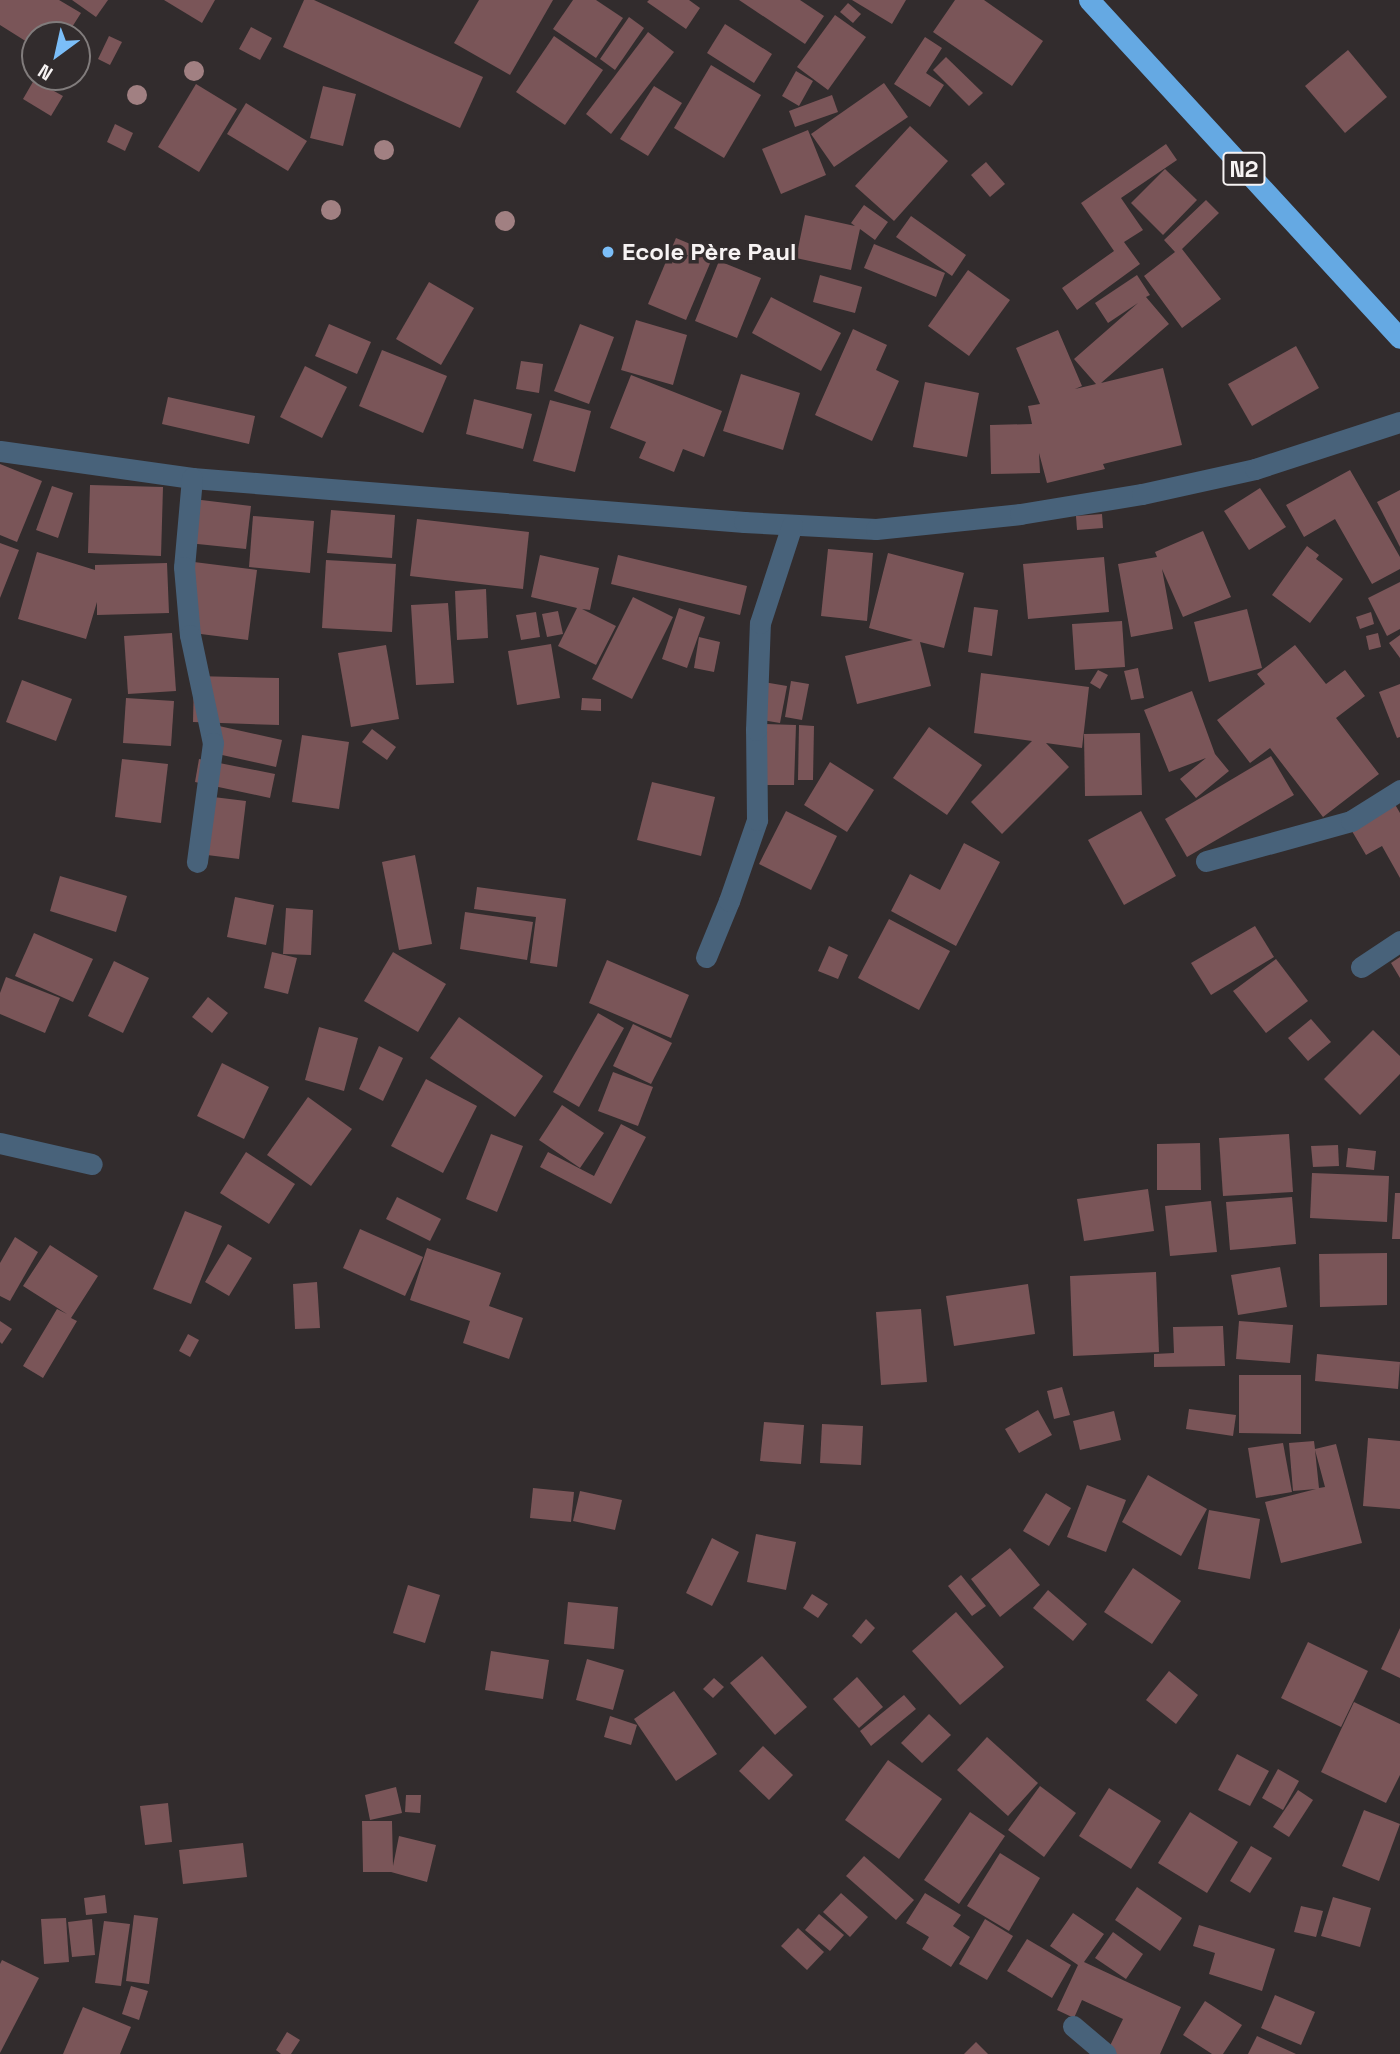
<!DOCTYPE html>
<meta charset="utf-8">
<style>
body{margin:0}
#map{position:relative;width:1400px;height:2054px;overflow:hidden;background:#322c2d;font-family:"Space Grotesk",sans-serif}
div>[style]{position:absolute}
.building>*{inset:0;background:#7a5558}
.minor>*{height:21px;margin:-10.5px;padding:0 10.5px;transform-origin:10.5px;border-radius:10.5px;background:#48627a}
.highway>*{height:21px;margin:-10.5px;padding:0 10.5px;transform-origin:10.5px;border-radius:10.5px;background:#65a9e3}
.trees>*{width:20px;height:20px;margin:-10px;border-radius:50%;background:#a18082}
.dots>*{width:19px;height:19px;translate:-50% -50%;box-sizing:border-box;border:4px solid #322c2d;border-radius:50%}
span{translate:-50% -50%;white-space:nowrap;text-align:center;line-height:1.15;-webkit-text-stroke:7px #322c2d;paint-order:stroke}
.shield-label span{padding:2px 5px;background:#322c2d;border:2px solid;border-radius:5px;-webkit-text-stroke-width:0}
.shield-label{font-size:23px;color:#f7f3f3;font-weight:700}
.poi-label{font-size:24px;color:#f7f3f3;font-weight:700}
.left{translate:0 -50%;text-align:left}
.north{position:absolute;left:21px;top:21px;width:70px;height:70px;box-sizing:border-box;background:#322c2d;border:2px solid #817c7c;border-radius:50%;rotate:213deg;font-size:19px;font-weight:700;line-height:28px;text-align:center;color:#f7f3f3}
.north::after{content:'';display:block;margin:auto;width:24px;height:32px;background:#7bbef8;clip-path:polygon(50% 0,100% 100%,50% 72%,0 100%)}
</style>
<div id="map">
<div class="building">
<div style="clip-path:polygon(0 0,59px 0,81px 13px,67px 35px,35px 35px,35px 47px,0 25px)"></div>
<div style="clip-path:polygon(72px 0,108px 0,96px 17px)"></div>
<div style="clip-path:polygon(164px 0,215px 0,202px 23px)"></div>
<div style="clip-path:polygon(304px 0,314px 0,483px 77px,460px 128px,283px 47px)"></div>
<div style="clip-path:polygon(479px 0,553px 0,510px 75px,454px 43px)"></div>
<div style="clip-path:polygon(573px 0,596px 0,623px 18px,596px 58px,553px 29px)"></div>
<div style="clip-path:polygon(649px 0,689px 0,700px 8px,686px 29px,647px 2px)"></div>
<div style="clip-path:polygon(739px 0,800px 0,824px 16px,805px 44px)"></div>
<div style="clip-path:polygon(852px 0,906px 0,892px 24px)"></div>
<div style="clip-path:polygon(955px 0,984px 0,1043px 41px,1012px 86px,933px 32px)"></div>
<div style="clip-path:polygon(848px 3px,861px 14px,853px 23px,840px 12px)"></div>
<div style="clip-path:polygon(835px 15px,866px 37px,828px 90px,797px 67px)"></div>
<div style="clip-path:polygon(629px 17px,644px 28px,615px 70px,600px 59px)"></div>
<div style="clip-path:polygon(725px 24px,772px 54px,754px 83px,707px 53px)"></div>
<div style="clip-path:polygon(251px 27px,272px 38px,260px 60px,239px 49px)"></div>
<div style="clip-path:polygon(648px 32px,674px 52px,611px 134px,586px 114px)"></div>
<div style="clip-path:polygon(109px 36px,122px 42px,110px 65px,98px 59px)"></div>
<div style="clip-path:polygon(554px 36px,603px 70px,565px 125px,516px 92px)"></div>
<div style="clip-path:polygon(925px 37px,942px 48px,926px 73px,944px 85px,930px 107px,894px 84px)"></div>
<div style="clip-path:polygon(1348px 50px,1387px 97px,1345px 133px,1305px 86px)"></div>
<div style="clip-path:polygon(946px 57px,983px 93px,969px 106px,933px 70px)"></div>
<div style="clip-path:polygon(711px 65px,761px 95px,724px 158px,674px 128px)"></div>
<div style="clip-path:polygon(796px 71px,813px 81px,799px 106px,782px 96px)"></div>
<div style="clip-path:polygon(34px 80px,63px 96px,51px 116px,23px 99px)"></div>
<div style="clip-path:polygon(884px 83px,908px 117px,834px 167px,811px 134px)"></div>
<div style="clip-path:polygon(196px 84px,237px 109px,199px 172px,158px 147px)"></div>
<div style="clip-path:polygon(323px 86px,356px 94px,343px 146px,310px 138px)"></div>
<div style="clip-path:polygon(654px 86px,682px 103px,648px 156px,620px 139px)"></div>
<div style="clip-path:polygon(832px 95px,838px 112px,795px 127px,789px 111px)"></div>
<div style="clip-path:polygon(246px 103px,307px 141px,288px 171px,227px 134px)"></div>
<div style="clip-path:polygon(115px 124px,133px 133px,125px 151px,107px 142px)"></div>
<div style="clip-path:polygon(910px 126px,948px 161px,894px 221px,855px 186px)"></div>
<div style="clip-path:polygon(808px 130px,826px 175px,781px 194px,762px 149px)"></div>
<div style="clip-path:polygon(1166px 144px,1177px 160px,1121px 198px,1143px 230px,1124px 242px,1140px 264px,1077px 310px,1062px 288px,1114px 251px,1081px 203px)"></div>
<div style="clip-path:polygon(986px 162px,1005px 184px,990px 197px,971px 175px)"></div>
<div style="clip-path:polygon(1165px 169px,1197px 200px,1163px 235px,1131px 203px)"></div>
<div style="clip-path:polygon(1206px 200px,1219px 213px,1182px 249px,1221px 299px,1182px 328px,1144px 276px,1175px 252px,1164px 240px)"></div>
<div style="clip-path:polygon(864px 205px,888px 222px,875px 240px,860px 229px,851px 270px,796px 258px,805px 215px,855px 226px,851px 223px)"></div>
<div style="clip-path:polygon(911px 216px,966px 255px,952px 276px,896px 237px)"></div>
<div style="clip-path:polygon(676px 238px,714px 254px,686px 320px,648px 304px)"></div>
<div style="clip-path:polygon(874px 244px,945px 273px,936px 297px,864px 268px)"></div>
<div style="clip-path:polygon(719px 261px,761px 278px,737px 338px,695px 321px)"></div>
<div style="clip-path:polygon(968px 270px,1010px 300px,969px 356px,928px 326px)"></div>
<div style="clip-path:polygon(820px 275px,862px 287px,855px 313px,813px 302px)"></div>
<div style="clip-path:polygon(1137px 275px,1150px 295px,1146px 297px,1169px 324px,1101px 383px,1163px 368px,1182px 445px,1103px 464px,1105px 469px,1047px 483px,1039px 453px,1040px 473px,991px 474px,990px 425px,1032px 424px,1028px 406px,1040px 404px,1016px 348px,1058px 330px,1082px 386px,1075px 389px,1096px 384px,1074px 359px,1138px 303px,1108px 323px,1095px 303px)"></div>
<div style="clip-path:polygon(429px 282px,474px 308px,441px 365px,396px 339px)"></div>
<div style="clip-path:polygon(771px 297px,841px 333px,821px 371px,752px 333px)"></div>
<div style="clip-path:polygon(636px 320px,687px 335px,673px 385px,621px 370px)"></div>
<div style="clip-path:polygon(329px 324px,371px 342px,357px 374px,315px 356px)"></div>
<div style="clip-path:polygon(580px 324px,614px 337px,589px 404px,554px 391px)"></div>
<div style="clip-path:polygon(853px 329px,887px 345px,876px 370px,899px 381px,872px 441px,815px 415px)"></div>
<div style="clip-path:polygon(1296px 346px,1319px 388px,1252px 426px,1228px 384px)"></div>
<div style="clip-path:polygon(382px 350px,447px 376px,423px 433px,359px 406px)"></div>
<div style="clip-path:polygon(521px 361px,543px 364px,539px 393px,516px 389px)"></div>
<div style="clip-path:polygon(305px 366px,347px 387px,322px 438px,280px 417px)"></div>
<div style="clip-path:polygon(741px 374px,800px 393px,783px 450px,723px 431px)"></div>
<div style="clip-path:polygon(631px 375px,722px 411px,704px 457px,683px 449px,674px 472px,639px 458px,646px 442px,610px 428px)"></div>
<div style="clip-path:polygon(925px 382px,979px 393px,967px 457px,913px 447px)"></div>
<div style="clip-path:polygon(168px 397px,255px 416px,249px 444px,162px 424px)"></div>
<div style="clip-path:polygon(474px 399px,532px 414px,523px 449px,466px 434px)"></div>
<div style="clip-path:polygon(550px 400px,591px 411px,575px 472px,533px 461px)"></div>
<div style="clip-path:polygon(0 464px,42px 481px,17px 542px,0 535px)"></div>
<div style="clip-path:polygon(1350px 470px,1400px 557px,1400px 569px,1372px 584px,1335px 519px,1304px 537px,1286px 505px)"></div>
<div style="clip-path:polygon(90px 485px,163px 487px,161px 556px,88px 553px)"></div>
<div style="clip-path:polygon(52px 486px,73px 493px,58px 538px,36px 530px)"></div>
<div style="clip-path:polygon(1260px 488px,1286px 527px,1249px 550px,1224px 511px)"></div>
<div style="clip-path:polygon(1400px 490px,1400px 547px,1377px 502px)"></div>
<div style="clip-path:polygon(193px 499px,251px 506px,246px 549px,188px 543px)"></div>
<div style="clip-path:polygon(331px 510px,395px 515px,392px 558px,327px 553px)"></div>
<div style="clip-path:polygon(1102px 514px,1103px 528px,1077px 530px,1076px 516px)"></div>
<div style="clip-path:polygon(253px 516px,314px 521px,310px 573px,249px 567px)"></div>
<div style="clip-path:polygon(417px 519px,529px 532px,523px 589px,410px 576px)"></div>
<div style="clip-path:polygon(1203px 531px,1231px 597px,1183px 617px,1162px 569px,1173px 629px,1131px 637px,1118px 564px,1157px 557px,1155px 552px)"></div>
<div style="clip-path:polygon(0 543px,19px 550px,0 598px)"></div>
<div style="clip-path:polygon(1307px 546px,1319px 555px,1316px 559px,1343px 579px,1310px 623px,1272px 595px)"></div>
<div style="clip-path:polygon(828px 549px,873px 553px,867px 621px,821px 616px)"></div>
<div style="clip-path:polygon(37px 552px,95px 570px,95px 565px,167px 563px,169px 613px,97px 615px,97px 602px,86px 639px,18px 619px)"></div>
<div style="clip-path:polygon(888px 553px,964px 573px,944px 648px,920px 642px,931px 686px,857px 704px,845px 656px,913px 640px,869px 628px)"></div>
<div style="clip-path:polygon(540px 555px,599px 568px,590px 610px,582px 609px,616px 626px,596px 665px,558px 646px,577px 608px,531px 597px)"></div>
<div style="clip-path:polygon(618px 555px,747px 586px,740px 615px,611px 584px)"></div>
<div style="clip-path:polygon(1104px 557px,1109px 612px,1028px 619px,1023px 564px)"></div>
<div style="clip-path:polygon(326px 560px,396px 564px,392px 632px,322px 628px)"></div>
<div style="clip-path:polygon(194px 562px,257px 570px,248px 640px,185px 632px)"></div>
<div style="clip-path:polygon(1400px 582px,1400px 629px,1387px 636px,1368px 598px)"></div>
<div style="clip-path:polygon(486px 589px,488px 638px,457px 640px,455px 591px)"></div>
<div style="clip-path:polygon(633px 597px,673px 617px,632px 699px,592px 679px)"></div>
<div style="clip-path:polygon(448px 603px,454px 683px,416px 685px,411px 605px)"></div>
<div style="clip-path:polygon(974px 607px,998px 610px,992px 656px,968px 652px)"></div>
<div style="clip-path:polygon(679px 608px,705px 617px,687px 668px,662px 659px)"></div>
<div style="clip-path:polygon(1247px 609px,1262px 668px,1209px 682px,1194px 622px)"></div>
<div style="clip-path:polygon(558px 611px,563px 634px,547px 637px,542px 614px)"></div>
<div style="clip-path:polygon(536px 612px,540px 637px,521px 640px,516px 615px)"></div>
<div style="clip-path:polygon(1371px 612px,1374px 624px,1360px 629px,1356px 617px)"></div>
<div style="clip-path:polygon(1122px 621px,1125px 667px,1075px 670px,1072px 624px)"></div>
<div style="clip-path:polygon(172px 633px,176px 691px,128px 694px,124px 636px)"></div>
<div style="clip-path:polygon(1378px 633px,1381px 647px,1369px 650px,1366px 636px)"></div>
<div style="clip-path:polygon(1400px 635px,1400px 658px,1389px 643px)"></div>
<div style="clip-path:polygon(699px 637px,720px 642px,714px 672px,694px 668px)"></div>
<div style="clip-path:polygon(551px 644px,560px 698px,517px 705px,508px 651px)"></div>
<div style="clip-path:polygon(386px 645px,399px 719px,351px 727px,338px 653px)"></div>
<div style="clip-path:polygon(1295px 645px,1326px 684px,1345px 670px,1365px 696px,1336px 718px,1379px 774px,1323px 817px,1270px 748px,1250px 763px,1217px 720px,1265px 684px,1257px 674px)"></div>
<div style="clip-path:polygon(1138px 668px,1144px 698px,1131px 700px,1124px 671px)"></div>
<div style="clip-path:polygon(1098px 670px,1108px 675px,1100px 689px,1090px 683px)"></div>
<div style="clip-path:polygon(981px 673px,1089px 687px,1082px 748px,1046px 743px,1069px 767px,1002px 834px,971px 802px,1032px 741px,974px 733px)"></div>
<div style="clip-path:polygon(194px 676px,279px 678px,279px 725px,193px 722px)"></div>
<div style="clip-path:polygon(22px 680px,72px 699px,56px 741px,6px 722px)"></div>
<div style="clip-path:polygon(758px 681px,787px 686px,780px 723px,751px 718px)"></div>
<div style="clip-path:polygon(791px 681px,809px 684px,802px 720px,785px 717px)"></div>
<div style="clip-path:polygon(1400px 684px,1400px 737px,1397px 738px,1379px 692px)"></div>
<div style="clip-path:polygon(1192px 691px,1215px 754px,1229px 771px,1196px 798px,1180px 779px,1206px 758px,1169px 772px,1144px 710px)"></div>
<div style="clip-path:polygon(126px 698px,174px 701px,171px 746px,123px 743px)"></div>
<div style="clip-path:polygon(582px 698px,601px 699px,601px 711px,581px 710px)"></div>
<div style="clip-path:polygon(210px 724px,282px 740px,276px 767px,204px 751px)"></div>
<div style="clip-path:polygon(765px 724px,796px 725px,794px 785px,763px 785px)"></div>
<div style="clip-path:polygon(799px 725px,814px 726px,813px 780px,798px 780px)"></div>
<div style="clip-path:polygon(929px 727px,982px 765px,947px 815px,893px 778px)"></div>
<div style="clip-path:polygon(372px 729px,396px 747px,387px 760px,362px 742px)"></div>
<div style="clip-path:polygon(1140px 733px,1142px 795px,1085px 796px,1084px 734px)"></div>
<div style="clip-path:polygon(302px 735px,349px 742px,339px 809px,292px 802px)"></div>
<div style="clip-path:polygon(1271px 756px,1294px 795px,1187px 857px,1165px 819px)"></div>
<div style="clip-path:polygon(122px 759px,168px 764px,161px 823px,115px 817px)"></div>
<div style="clip-path:polygon(199px 759px,275px 774px,270px 798px,195px 782px)"></div>
<div style="clip-path:polygon(830px 762px,874px 790px,847px 832px,804px 805px)"></div>
<div style="clip-path:polygon(652px 782px,715px 797px,701px 856px,637px 840px)"></div>
<div style="clip-path:polygon(197px 795px,246px 801px,239px 859px,191px 853px)"></div>
<div style="clip-path:polygon(1393px 801px,1400px 813px,1400px 878px,1382px 846px,1366px 855px,1349px 826px)"></div>
<div style="clip-path:polygon(786px 811px,837px 836px,811px 890px,759px 864px)"></div>
<div style="clip-path:polygon(1141px 811px,1176px 876px,1124px 905px,1088px 840px)"></div>
<div style="clip-path:polygon(964px 843px,1000px 862px,956px 946px,891px 911px,910px 874px,940px 890px)"></div>
<div style="clip-path:polygon(415px 855px,432px 944px,399px 950px,382px 862px)"></div>
<div style="clip-path:polygon(60px 876px,127px 896px,116px 932px,50px 911px)"></div>
<div style="clip-path:polygon(477px 887px,566px 899px,557px 967px,530px 963px,536px 917px,474px 909px)"></div>
<div style="clip-path:polygon(235px 897px,274px 905px,266px 945px,227px 937px)"></div>
<div style="clip-path:polygon(286px 908px,313px 910px,311px 955px,283px 954px)"></div>
<div style="clip-path:polygon(465px 912px,533px 922px,527px 960px,460px 949px)"></div>
<div style="clip-path:polygon(889px 919px,950px 951px,919px 1010px,858px 978px)"></div>
<div style="clip-path:polygon(1255px 926px,1274px 957px,1211px 995px,1191px 963px)"></div>
<div style="clip-path:polygon(34px 933px,93px 959px,73px 1002px,15px 976px)"></div>
<div style="clip-path:polygon(829px 946px,848px 955px,838px 979px,818px 971px)"></div>
<div style="clip-path:polygon(272px 952px,297px 958px,288px 994px,264px 988px)"></div>
<div style="clip-path:polygon(393px 952px,446px 984px,418px 1032px,364px 1001px)"></div>
<div style="clip-path:polygon(1400px 957px,1400px 978px,1391px 963px)"></div>
<div style="clip-path:polygon(1276px 959px,1308px 1001px,1266px 1033px,1233px 991px)"></div>
<div style="clip-path:polygon(607px 960px,689px 995px,671px 1038px,589px 1003px)"></div>
<div style="clip-path:polygon(114px 961px,149px 978px,123px 1033px,88px 1016px)"></div>
<div style="clip-path:polygon(6px 977px,60px 998px,45px 1033px,0 1014px,0 993px)"></div>
<div style="clip-path:polygon(208px 997px,228px 1013px,212px 1033px,192px 1017px)"></div>
<div style="clip-path:polygon(598px 1013px,624px 1028px,579px 1107px,553px 1092px)"></div>
<div style="clip-path:polygon(459px 1017px,543px 1076px,515px 1117px,430px 1058px)"></div>
<div style="clip-path:polygon(1311px 1019px,1331px 1042px,1308px 1061px,1288px 1038px)"></div>
<div style="clip-path:polygon(633px 1024px,672px 1043px,651px 1084px,613px 1066px)"></div>
<div style="clip-path:polygon(319px 1027px,358px 1038px,344px 1091px,305px 1080px)"></div>
<div style="clip-path:polygon(1373px 1030px,1400px 1056px,1400px 1074px,1360px 1115px,1324px 1079px)"></div>
<div style="clip-path:polygon(379px 1046px,403px 1058px,383px 1101px,359px 1089px)"></div>
<div style="clip-path:polygon(222px 1063px,269px 1087px,244px 1139px,197px 1116px)"></div>
<div style="clip-path:polygon(613px 1072px,653px 1087px,638px 1126px,598px 1111px)"></div>
<div style="clip-path:polygon(426px 1079px,477px 1106px,443px 1173px,391px 1146px)"></div>
<div style="clip-path:polygon(308px 1097px,352px 1129px,311px 1186px,267px 1155px)"></div>
<div style="clip-path:polygon(562px 1105px,604px 1133px,580px 1168px,539px 1140px)"></div>
<div style="clip-path:polygon(621px 1124px,646px 1137px,611px 1204px,540px 1167px,548px 1152px,594px 1176px)"></div>
<div style="clip-path:polygon(491px 1134px,523px 1146px,497px 1212px,466px 1199px)"></div>
<div style="clip-path:polygon(1289px 1134px,1293px 1192px,1223px 1196px,1219px 1138px)"></div>
<div style="clip-path:polygon(1200px 1143px,1201px 1190px,1157px 1190px,1157px 1144px)"></div>
<div style="clip-path:polygon(1338px 1145px,1339px 1166px,1313px 1167px,1311px 1146px)"></div>
<div style="clip-path:polygon(1348px 1148px,1376px 1151px,1374px 1170px,1346px 1167px)"></div>
<div style="clip-path:polygon(246px 1152px,295px 1184px,269px 1224px,220px 1193px)"></div>
<div style="clip-path:polygon(1312px 1173px,1389px 1176px,1387px 1222px,1310px 1218px)"></div>
<div style="clip-path:polygon(1148px 1189px,1154px 1231px,1084px 1241px,1077px 1199px)"></div>
<div style="clip-path:polygon(1395px 1193px,1400px 1193px,1400px 1239px,1392px 1239px)"></div>
<div style="clip-path:polygon(397px 1197px,441px 1219px,430px 1241px,386px 1219px)"></div>
<div style="clip-path:polygon(1292px 1197px,1296px 1244px,1230px 1250px,1226px 1202px)"></div>
<div style="clip-path:polygon(1211px 1201px,1217px 1252px,1170px 1256px,1165px 1206px)"></div>
<div style="clip-path:polygon(185px 1211px,222px 1226px,191px 1304px,153px 1289px)"></div>
<div style="clip-path:polygon(360px 1229px,423px 1257px,405px 1296px,343px 1268px)"></div>
<div style="clip-path:polygon(15px 1237px,38px 1252px,10px 1301px,0 1296px,0 1263px)"></div>
<div style="clip-path:polygon(228px 1244px,252px 1258px,229px 1296px,205px 1282px)"></div>
<div style="clip-path:polygon(50px 1245px,98px 1276px,71px 1318px,77px 1321px,43px 1378px,23px 1366px,57px 1309px,67px 1314px,23px 1286px)"></div>
<div style="clip-path:polygon(427px 1248px,501px 1273px,489px 1306px,523px 1318px,509px 1359px,463px 1343px,470px 1321px,410px 1300px)"></div>
<div style="clip-path:polygon(1387px 1253px,1387px 1305px,1320px 1307px,1319px 1254px)"></div>
<div style="clip-path:polygon(1280px 1267px,1287px 1307px,1238px 1315px,1231px 1275px)"></div>
<div style="clip-path:polygon(1156px 1272px,1159px 1352px,1073px 1356px,1070px 1276px)"></div>
<div style="clip-path:polygon(317px 1282px,320px 1328px,295px 1329px,293px 1284px)"></div>
<div style="clip-path:polygon(1028px 1284px,1035px 1334px,954px 1346px,946px 1296px)"></div>
<div style="clip-path:polygon(921px 1309px,927px 1382px,881px 1385px,876px 1312px)"></div>
<div style="clip-path:polygon(0 1321px,12px 1329px,2px 1344px,0 1342px)"></div>
<div style="clip-path:polygon(1239px 1321px,1293px 1325px,1290px 1363px,1236px 1359px)"></div>
<div style="clip-path:polygon(1223px 1326px,1225px 1366px,1154px 1367px,1154px 1354px,1174px 1353px,1173px 1327px)"></div>
<div style="clip-path:polygon(188px 1334px,199px 1340px,190px 1357px,179px 1351px)"></div>
<div style="clip-path:polygon(1317px 1354px,1400px 1362px,1398px 1389px,1315px 1381px)"></div>
<div style="clip-path:polygon(1239px 1375px,1301px 1375px,1301px 1434px,1239px 1433px)"></div>
<div style="clip-path:polygon(1062px 1387px,1070px 1415px,1054px 1419px,1047px 1391px)"></div>
<div style="clip-path:polygon(1189px 1409px,1236px 1415px,1233px 1436px,1186px 1429px)"></div>
<div style="clip-path:polygon(1038px 1410px,1052px 1435px,1019px 1453px,1005px 1429px)"></div>
<div style="clip-path:polygon(1114px 1411px,1121px 1440px,1080px 1450px,1073px 1421px)"></div>
<div style="clip-path:polygon(764px 1422px,804px 1425px,801px 1464px,760px 1461px)"></div>
<div style="clip-path:polygon(822px 1424px,863px 1426px,861px 1465px,820px 1463px)"></div>
<div style="clip-path:polygon(1368px 1438px,1400px 1441px,1400px 1509px,1363px 1506px)"></div>
<div style="clip-path:polygon(evenodd,1314px 1441px,1315px 1449px,1336px 1444px,1362px 1543px,1281px 1563px,1265px 1502px,1316px 1489px,1293px 1491px,1289px 1443px,1314px 1441px,1315px 1450px,1325px 1487px,1319px 1488px,1315px 1450px)"></div>
<div style="clip-path:polygon(1283px 1443px,1292px 1492px,1256px 1498px,1248px 1448px)"></div>
<div style="clip-path:polygon(1148px 1475px,1207px 1509px,1181px 1556px,1122px 1522px)"></div>
<div style="clip-path:polygon(1087px 1485px,1126px 1500px,1106px 1552px,1067px 1537px)"></div>
<div style="clip-path:polygon(533px 1488px,574px 1492px,571px 1522px,530px 1518px)"></div>
<div style="clip-path:polygon(580px 1491px,622px 1500px,615px 1530px,573px 1521px)"></div>
<div style="clip-path:polygon(1046px 1493px,1071px 1508px,1049px 1546px,1023px 1531px)"></div>
<div style="clip-path:polygon(1209px 1510px,1260px 1519px,1250px 1579px,1198px 1569px)"></div>
<div style="clip-path:polygon(756px 1534px,796px 1542px,786px 1590px,747px 1582px)"></div>
<div style="clip-path:polygon(712px 1538px,739px 1552px,712px 1606px,686px 1593px)"></div>
<div style="clip-path:polygon(1010px 1548px,1040px 1585px,1000px 1617px,971px 1579px)"></div>
<div style="clip-path:polygon(1133px 1568px,1181px 1601px,1152px 1644px,1104px 1612px)"></div>
<div style="clip-path:polygon(961px 1575px,986px 1606px,972px 1616px,948px 1586px)"></div>
<div style="clip-path:polygon(408px 1585px,440px 1595px,425px 1643px,393px 1633px)"></div>
<div style="clip-path:polygon(1048px 1590px,1087px 1624px,1073px 1641px,1033px 1608px)"></div>
<div style="clip-path:polygon(812px 1594px,828px 1604px,818px 1618px,803px 1608px)"></div>
<div style="clip-path:polygon(568px 1602px,618px 1607px,614px 1649px,564px 1644px)"></div>
<div style="clip-path:polygon(956px 1612px,1004px 1667px,960px 1705px,912px 1651px)"></div>
<div style="clip-path:polygon(866px 1619px,875px 1628px,861px 1644px,852px 1636px)"></div>
<div style="clip-path:polygon(1400px 1628px,1400px 1678px,1381px 1669px)"></div>
<div style="clip-path:polygon(1308px 1642px,1368px 1671px,1341px 1727px,1281px 1698px)"></div>
<div style="clip-path:polygon(491px 1651px,549px 1660px,543px 1699px,485px 1690px)"></div>
<div style="clip-path:polygon(762px 1656px,807px 1707px,775px 1735px,730px 1683px)"></div>
<div style="clip-path:polygon(587px 1659px,624px 1670px,613px 1710px,576px 1700px)"></div>
<div style="clip-path:polygon(1169px 1671px,1198px 1695px,1176px 1724px,1146px 1700px)"></div>
<div style="clip-path:polygon(857px 1677px,883px 1707px,859px 1728px,833px 1699px)"></div>
<div style="clip-path:polygon(714px 1678px,724px 1687px,713px 1698px,703px 1689px)"></div>
<div style="clip-path:polygon(674px 1691px,717px 1754px,676px 1781px,634px 1719px)"></div>
<div style="clip-path:polygon(904px 1695px,916px 1709px,871px 1746px,860px 1731px)"></div>
<div style="clip-path:polygon(1354px 1702px,1400px 1724px,1400px 1775px,1386px 1803px,1321px 1772px)"></div>
<div style="clip-path:polygon(929px 1714px,951px 1735px,922px 1763px,901px 1743px)"></div>
<div style="clip-path:polygon(610px 1716px,637px 1725px,631px 1745px,604px 1737px)"></div>
<div style="clip-path:polygon(987px 1737px,1038px 1783px,1008px 1816px,957px 1770px)"></div>
<div style="clip-path:polygon(763px 1746px,793px 1775px,769px 1800px,739px 1771px)"></div>
<div style="clip-path:polygon(1237px 1754px,1269px 1771px,1250px 1806px,1218px 1790px)"></div>
<div style="clip-path:polygon(888px 1760px,942px 1799px,899px 1859px,845px 1820px)"></div>
<div style="clip-path:polygon(1278px 1769px,1299px 1781px,1283px 1810px,1262px 1798px)"></div>
<div style="clip-path:polygon(1040px 1786px,1076px 1813px,1044px 1857px,1008px 1830px)"></div>
<div style="clip-path:polygon(396px 1787px,402px 1813px,370px 1820px,365px 1795px)"></div>
<div style="clip-path:polygon(1109px 1788px,1161px 1821px,1131px 1869px,1079px 1836px)"></div>
<div style="clip-path:polygon(1298px 1790px,1313px 1800px,1289px 1837px,1273px 1827px)"></div>
<div style="clip-path:polygon(406px 1795px,421px 1795px,420px 1813px,405px 1812px)"></div>
<div style="clip-path:polygon(168px 1803px,172px 1842px,145px 1845px,140px 1806px)"></div>
<div style="clip-path:polygon(1364px 1810px,1400px 1824px,1379px 1881px,1342px 1866px)"></div>
<div style="clip-path:polygon(970px 1812px,1005px 1836px,959px 1904px,924px 1880px)"></div>
<div style="clip-path:polygon(1190px 1812px,1238px 1842px,1207px 1893px,1158px 1863px)"></div>
<div style="clip-path:polygon(362px 1821px,392px 1821px,393px 1866px,399px 1836px,436px 1845px,427px 1882px,391px 1872px,363px 1872px)"></div>
<div style="clip-path:polygon(243px 1843px,247px 1877px,183px 1884px,179px 1850px)"></div>
<div style="clip-path:polygon(1251px 1846px,1272px 1858px,1250px 1893px,1230px 1881px)"></div>
<div style="clip-path:polygon(1000px 1853px,1040px 1878px,1009px 1931px,967px 1906px)"></div>
<div style="clip-path:polygon(864px 1856px,914px 1900px,896px 1920px,846px 1876px)"></div>
<div style="clip-path:polygon(1137px 1887px,1182px 1918px,1160px 1951px,1115px 1920px)"></div>
<div style="clip-path:polygon(841px 1893px,868px 1917px,850px 1937px,823px 1912px)"></div>
<div style="clip-path:polygon(925px 1893px,961px 1915px,953px 1926px,970px 1937px,951px 1967px,922px 1949px,929px 1937px,906px 1923px)"></div>
<div style="clip-path:polygon(105px 1895px,107px 1913px,86px 1915px,84px 1898px)"></div>
<div style="clip-path:polygon(1333px 1897px,1371px 1908px,1360px 1947px,1321px 1936px)"></div>
<div style="clip-path:polygon(1301px 1906px,1323px 1911px,1316px 1937px,1294px 1932px)"></div>
<div style="clip-path:polygon(1073px 1913px,1104px 1934px,1084px 1962px,1181px 2007px,1160px 2054px,1106px 2054px,1123px 2019px,1082px 2000px,1074px 2018px,1057px 2010px,1078px 1965px,1050px 1946px)"></div>
<div style="clip-path:polygon(819px 1914px,844px 1935px,830px 1951px,805px 1930px)"></div>
<div style="clip-path:polygon(134px 1915px,158px 1918px,149px 1984px,126px 1981px)"></div>
<div style="clip-path:polygon(66px 1918px,69px 1962px,44px 1964px,41px 1919px)"></div>
<div style="clip-path:polygon(92px 1919px,95px 1955px,72px 1957px,68px 1922px)"></div>
<div style="clip-path:polygon(985px 1919px,1013px 1936px,987px 1980px,959px 1964px)"></div>
<div style="clip-path:polygon(104px 1921px,130px 1924px,121px 1986px,95px 1983px)"></div>
<div style="clip-path:polygon(1199px 1925px,1275px 1949px,1262px 1991px,1209px 1974px,1215px 1953px,1193px 1946px)"></div>
<div style="clip-path:polygon(798px 1928px,824px 1952px,807px 1970px,781px 1946px)"></div>
<div style="clip-path:polygon(1113px 1932px,1143px 1954px,1126px 1979px,1095px 1958px)"></div>
<div style="clip-path:polygon(1027px 1939px,1071px 1965px,1052px 1998px,1007px 1971px)"></div>
<div style="clip-path:polygon(2px 1960px,39px 1978px,0 2053px,0 1964px)"></div>
<div style="clip-path:polygon(131px 1986px,148px 1991px,139px 2020px,122px 2014px)"></div>
<div style="clip-path:polygon(1275px 1995px,1315px 2012px,1301px 2045px,1261px 2028px)"></div>
<div style="clip-path:polygon(1205px 2001px,1242px 2025px,1223px 2054px,1212px 2054px,1183px 2035px)"></div>
<div style="clip-path:polygon(83px 2007px,131px 2027px,120px 2054px,63px 2054px)"></div>
<div style="clip-path:polygon(287px 2032px,300px 2040px,291px 2054px,281px 2054px,276px 2050px)"></div>
<div style="clip-path:polygon(1257px 2036px,1296px 2054px,1248px 2054px)"></div>
<div style="clip-path:polygon(976px 2042px,988px 2054px,964px 2054px)"></div>
</div>
<div class="minor">
<div style="left:0;top:451px;width:194px;rotate:8deg"></div>
<div style="left:192px;top:478px;width:554px;rotate:4.56deg"></div>
<div style="left:744px;top:522px;width:132px;rotate:3deg"></div>
<div style="left:876px;top:529px;width:145px;rotate:-5.9deg"></div>
<div style="left:1020px;top:514px;width:124px;rotate:-9.3deg"></div>
<div style="left:1142px;top:494px;width:116px;rotate:-12.5deg"></div>
<div style="left:1255px;top:469px;width:152px;rotate:-18deg"></div>
<div style="left:192px;top:478px;width:89px;rotate:95.1deg"></div>
<div style="left:184px;top:567px;width:68px;rotate:85deg"></div>
<div style="left:190px;top:635px;width:110px;rotate:78deg"></div>
<div style="left:213px;top:743px;width:120px;rotate:97.7deg"></div>
<div style="left:1206px;top:861px;width:150px;rotate:-15.4deg"></div>
<div style="left:1351px;top:821px;width:58px;rotate:-32.3deg"></div>
<div style="left:706px;top:957px;width:61px;rotate:-67.7deg"></div>
<div style="left:729px;top:901px;width:86px;rotate:-70.9deg"></div>
<div style="left:757px;top:820px;width:90px;rotate:-90.6deg"></div>
<div style="left:756px;top:730px;width:107px;rotate:-87.9deg"></div>
<div style="left:760px;top:623px;width:103px;rotate:-71.9deg"></div>
<div style="left:1361px;top:967px;width:47px;rotate:-33.7deg"></div>
<div style="left:0;top:1143px;width:94px;rotate:12.9deg"></div>
<div style="left:1073px;top:2026px;width:43px;rotate:40.3deg"></div>
</div>
<div class="highway">
<div style="left:1089px;top:0;width:459px;rotate:47.4deg"></div>
</div>
<div class="trees">
<div style="left:194px;top:71px"></div>
<div style="left:137px;top:95px"></div>
<div style="left:384px;top:150px"></div>
<div style="left:331px;top:210px"></div>
<div style="left:505px;top:221px"></div>
</div>
<div class="dots">
<div style="left:608px;top:252px;background:#7bbef8"></div>
</div>
<div class="shield-label">
<span style="left:1244px;top:169px">N2</span>
</div>
<div class="poi-label">
<span class="left" style="left:622px;top:252px">Ecole Père Paul</span>
</div>
<div class="north">N</div>
</div>
